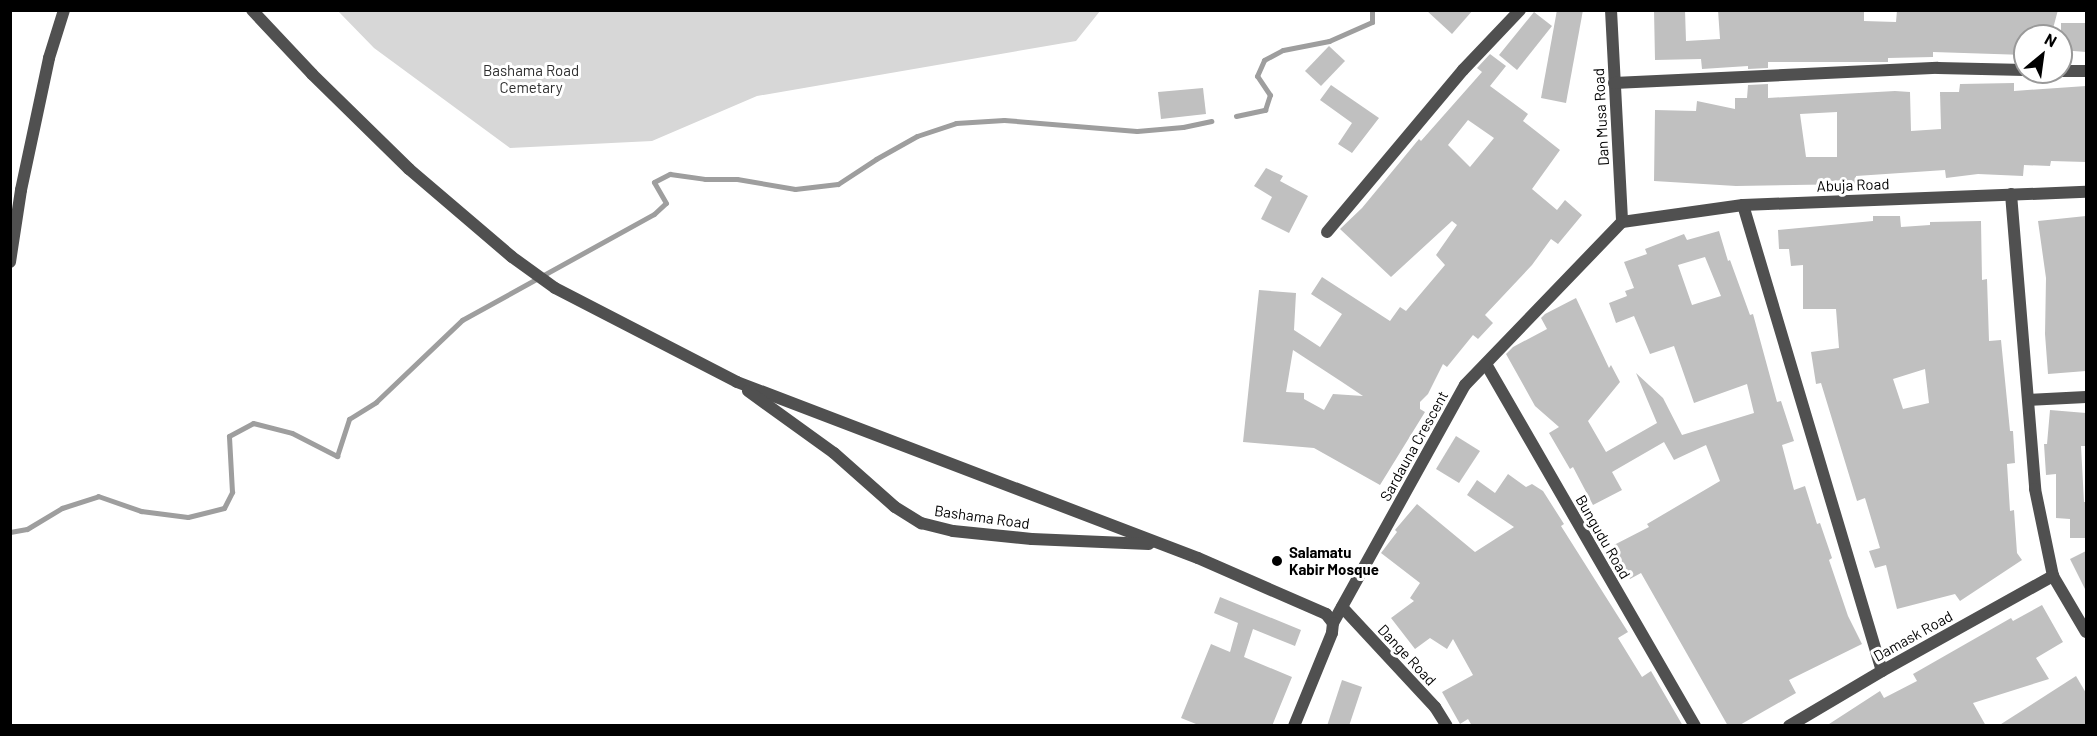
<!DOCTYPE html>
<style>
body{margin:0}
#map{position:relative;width:2097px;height:736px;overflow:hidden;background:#fff;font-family:Barlow,sans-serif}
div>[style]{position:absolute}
.green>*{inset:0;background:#d7d7d7}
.stream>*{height:5px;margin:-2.5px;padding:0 2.5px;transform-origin:2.5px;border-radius:2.5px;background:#9e9e9e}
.building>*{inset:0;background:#c0c0c0}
.minor>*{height:12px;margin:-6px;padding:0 6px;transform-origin:6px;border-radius:6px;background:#505050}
.tertiary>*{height:12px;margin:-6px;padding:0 6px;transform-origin:6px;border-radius:6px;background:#505050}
.dots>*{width:16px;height:16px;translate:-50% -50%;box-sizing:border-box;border:3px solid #fff;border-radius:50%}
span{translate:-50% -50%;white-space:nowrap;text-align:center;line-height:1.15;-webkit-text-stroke:6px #fff;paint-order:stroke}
.park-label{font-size:15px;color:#2e2e2e}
.street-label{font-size:15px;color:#000}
.poi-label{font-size:15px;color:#000;font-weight:700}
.left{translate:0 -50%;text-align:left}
.frame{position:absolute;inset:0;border:12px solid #000;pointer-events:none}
.north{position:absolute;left:2013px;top:24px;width:60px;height:60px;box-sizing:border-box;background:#fff;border:2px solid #999;border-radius:50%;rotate:29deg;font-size:16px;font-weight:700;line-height:24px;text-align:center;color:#000}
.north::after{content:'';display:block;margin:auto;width:21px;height:27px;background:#000;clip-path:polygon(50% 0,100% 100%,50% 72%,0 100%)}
</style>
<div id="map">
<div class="green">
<div style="clip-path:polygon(338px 11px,1100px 11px,1076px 41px,757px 96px,652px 141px,510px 148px,374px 48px)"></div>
</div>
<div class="stream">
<div style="left:1236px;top:116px;width:30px;rotate:-12deg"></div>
<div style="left:1265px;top:110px;width:16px;rotate:-72deg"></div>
<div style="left:1270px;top:95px;width:23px;rotate:-124deg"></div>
<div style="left:1257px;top:76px;width:17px;rotate:-66deg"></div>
<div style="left:1264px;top:60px;width:21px;rotate:-28deg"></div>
<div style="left:1283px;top:50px;width:47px;rotate:-11.1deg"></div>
<div style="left:1329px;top:41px;width:47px;rotate:-23.8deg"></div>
<div style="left:1372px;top:22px;width:12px;rotate:-90deg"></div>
<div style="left:10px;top:532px;width:17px;rotate:-10deg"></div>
<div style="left:27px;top:529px;width:41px;rotate:-31deg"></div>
<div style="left:62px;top:508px;width:38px;rotate:-18deg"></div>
<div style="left:98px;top:496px;width:46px;rotate:19.2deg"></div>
<div style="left:141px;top:511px;width:47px;rotate:7.3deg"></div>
<div style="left:188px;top:517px;width:37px;rotate:-14deg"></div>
<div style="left:224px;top:508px;width:18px;rotate:-63deg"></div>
<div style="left:232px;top:492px;width:56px;rotate:-93.1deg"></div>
<div style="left:229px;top:436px;width:27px;rotate:-28deg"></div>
<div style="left:253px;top:423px;width:40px;rotate:14.4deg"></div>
<div style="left:292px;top:433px;width:51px;rotate:27.1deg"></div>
<div style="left:337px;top:456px;width:39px;rotate:-72deg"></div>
<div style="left:349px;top:419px;width:32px;rotate:-32deg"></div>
<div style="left:376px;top:402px;width:119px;rotate:-43.6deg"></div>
<div style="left:462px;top:320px;width:219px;rotate:-28.9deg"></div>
<div style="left:654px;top:214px;width:16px;rotate:-43deg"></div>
<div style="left:666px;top:203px;width:24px;rotate:-120deg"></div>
<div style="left:654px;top:182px;width:18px;rotate:-27deg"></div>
<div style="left:670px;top:174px;width:35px;rotate:8deg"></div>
<div style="left:705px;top:179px;width:32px"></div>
<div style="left:737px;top:179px;width:59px;rotate:9.8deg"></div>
<div style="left:795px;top:189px;width:43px;rotate:-6.6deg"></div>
<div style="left:838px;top:184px;width:45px;rotate:-33.3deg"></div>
<div style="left:876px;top:159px;width:47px;rotate:-29.3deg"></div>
<div style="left:917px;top:136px;width:41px;rotate:-18.4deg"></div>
<div style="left:956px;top:123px;width:48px;rotate:-3.6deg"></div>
<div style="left:1004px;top:120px;width:133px;rotate:4.7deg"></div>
<div style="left:1137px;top:131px;width:46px;rotate:-5deg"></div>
<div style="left:1183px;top:127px;width:29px;rotate:-12deg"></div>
</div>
<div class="building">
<div style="clip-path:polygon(1426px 10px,1473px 10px,1452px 34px)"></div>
<div style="clip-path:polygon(1557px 10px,1583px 10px,1566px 103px,1541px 98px)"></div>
<div style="clip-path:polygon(1654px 10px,1685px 10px,1686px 41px,1720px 39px,1718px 10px,1864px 10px,1864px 21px,1896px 22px,1897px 10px,2058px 10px,2051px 36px,2025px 36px,2025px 55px,1933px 52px,1933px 57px,1888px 58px,1888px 62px,1768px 62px,1768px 68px,1748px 69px,1748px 66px,1702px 69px,1701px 59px,1655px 60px)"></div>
<div style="clip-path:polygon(1534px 12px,1552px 26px,1517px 70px,1499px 55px)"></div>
<div style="clip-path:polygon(2061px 23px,2086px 23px,2086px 52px,2061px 50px)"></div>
<div style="clip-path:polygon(1329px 46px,1345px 61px,1321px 86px,1305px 71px)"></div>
<div style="clip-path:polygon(evenodd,1490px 54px,1506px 66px,1490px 86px,1528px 114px,1523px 121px,1560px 150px,1532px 189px,1557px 210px,1565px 200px,1582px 215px,1558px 244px,1551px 239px,1532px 265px,1485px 315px,1493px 323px,1478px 339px,1473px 335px,1447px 367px,1443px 364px,1428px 394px,1420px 402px,1420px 409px,1425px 412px,1380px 485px,1314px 448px,1243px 442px,1259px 290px,1296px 293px,1294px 330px,1320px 347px,1342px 314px,1311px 294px,1322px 277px,1390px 321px,1400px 307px,1406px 311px,1445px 265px,1436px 255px,1457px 225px,1452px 221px,1391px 277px,1340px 229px,1362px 208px,1419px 139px,1421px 141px,1482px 72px,1477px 68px,1490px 54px,1468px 120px,1494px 138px,1470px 167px,1448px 145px,1468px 120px,1490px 54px,1293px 350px,1342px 382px,1363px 396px,1333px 394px,1324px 410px,1304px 399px,1304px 393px,1286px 392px,1293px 350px)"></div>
<div style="clip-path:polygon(evenodd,2014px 83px,2014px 91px,2086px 86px,2086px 162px,2051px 161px,2050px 166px,2024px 165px,2023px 176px,1978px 174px,1946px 178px,1945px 170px,1856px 176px,1856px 184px,1736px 186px,1654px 181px,1655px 110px,1696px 111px,1697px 101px,1735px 109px,1735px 98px,1747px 98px,1748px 85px,1768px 84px,1768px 98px,1895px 91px,1910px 92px,1911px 131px,1941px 129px,1940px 92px,1959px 92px,1960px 84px,2014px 83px,1837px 112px,1837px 157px,1806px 157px,1800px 114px,1837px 112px)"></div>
<div style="clip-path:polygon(1331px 85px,1379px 118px,1352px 153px,1338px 144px,1352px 123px,1320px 100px)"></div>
<div style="clip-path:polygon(1203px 88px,1206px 114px,1161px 119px,1158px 92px)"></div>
<div style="clip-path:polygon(1266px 168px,1283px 176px,1280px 181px,1308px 196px,1289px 233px,1261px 219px,1272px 197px,1254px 186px)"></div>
<div style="clip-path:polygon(evenodd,1873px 216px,1900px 216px,1901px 227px,1930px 225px,1930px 222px,1981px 221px,1982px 280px,1987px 279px,1989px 341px,2001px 340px,2010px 431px,2013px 431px,2015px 463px,2007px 464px,2010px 511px,2014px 510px,2017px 553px,2022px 560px,1960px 601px,1955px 594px,1897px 609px,1886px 565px,1875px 568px,1869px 551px,1880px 548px,1865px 498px,1857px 501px,1821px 383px,1816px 384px,1811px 352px,1839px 348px,1836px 309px,1803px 309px,1803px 265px,1791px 266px,1789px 249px,1779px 249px,1778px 230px,1873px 221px,1873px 216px,1925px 369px,1929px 403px,1903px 409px,1893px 379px,1925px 369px)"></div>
<div style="clip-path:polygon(2086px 216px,2086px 371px,2048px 374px,2045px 334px,2046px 278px,2038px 221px)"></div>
<div style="clip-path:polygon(evenodd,1719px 231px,1728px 261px,1730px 260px,1750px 315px,1753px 314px,1777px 402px,1781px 401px,1794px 441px,1782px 445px,1794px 490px,1805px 486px,1817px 524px,1820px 523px,1832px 558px,1829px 560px,1848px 616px,1862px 644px,1789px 680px,1796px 693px,1738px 726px,1728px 726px,1641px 573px,1630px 579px,1612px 546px,1649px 527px,1647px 524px,1720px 481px,1706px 445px,1674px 460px,1664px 442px,1612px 472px,1622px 490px,1593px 505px,1573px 467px,1570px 469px,1549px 433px,1559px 427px,1535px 406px,1506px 354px,1513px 347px,1547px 329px,1541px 318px,1545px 314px,1576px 298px,1609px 368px,1611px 365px,1620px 382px,1588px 421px,1606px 452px,1657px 423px,1636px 373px,1663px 398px,1682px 435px,1754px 413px,1747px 384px,1694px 403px,1674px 346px,1650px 354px,1634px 316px,1616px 323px,1609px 303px,1627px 296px,1625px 291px,1634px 288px,1624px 262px,1647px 254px,1645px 249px,1684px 234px,1687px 240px,1719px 231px,1705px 257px,1721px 296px,1692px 305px,1678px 265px,1705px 257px)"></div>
<div style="clip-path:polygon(2050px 410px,2086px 413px,2086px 446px,2081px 446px,2084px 502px,2086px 502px,2086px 538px,2070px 538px,2070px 519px,2056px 518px,2056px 474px,2046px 475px,2044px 444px,2047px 444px)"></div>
<div style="clip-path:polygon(1456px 436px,1480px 451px,1459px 483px,1436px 469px)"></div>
<div style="clip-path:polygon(1508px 474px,1526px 487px,1532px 484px,1543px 491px,1564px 524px,1561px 526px,1628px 632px,1618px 638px,1642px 677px,1651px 671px,1683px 726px,1472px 726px,1468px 719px,1460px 724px,1442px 692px,1473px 675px,1453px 639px,1447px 649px,1430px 638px,1415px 649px,1391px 618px,1414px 601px,1410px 598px,1420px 583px,1381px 553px,1397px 532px,1395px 530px,1417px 504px,1475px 552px,1514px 527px,1467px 495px,1477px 480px,1495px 493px)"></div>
<div style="clip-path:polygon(2086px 551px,2086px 591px,2070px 559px)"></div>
<div style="clip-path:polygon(1220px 597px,1301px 630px,1295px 646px,1253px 629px,1244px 657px,1292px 677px,1272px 726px,1201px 726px,1181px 718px,1211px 644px,1230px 652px,1238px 623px,1214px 613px)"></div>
<div style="clip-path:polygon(2042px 605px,2063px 642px,2036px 658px,2049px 679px,1973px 703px,1986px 726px,1826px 726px,1880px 691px,1884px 698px,1917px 681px,1913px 674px,2011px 618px,2013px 621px)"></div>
<div style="clip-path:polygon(2076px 676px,2086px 693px,2086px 726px,1998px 726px)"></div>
<div style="clip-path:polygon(1342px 680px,1362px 687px,1349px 726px,1327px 726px)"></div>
</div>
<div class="minor">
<div style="left:1611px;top:10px;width:212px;rotate:87deg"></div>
<div style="left:2061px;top:71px;width:25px"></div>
<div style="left:1614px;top:83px;width:324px;rotate:-2.7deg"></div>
<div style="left:1938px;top:68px;width:87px;rotate:1.3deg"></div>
<div style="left:2011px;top:194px;width:296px;rotate:85.3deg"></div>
<div style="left:2035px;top:489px;width:89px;rotate:78.3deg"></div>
<div style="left:2053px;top:576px;width:65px;rotate:59.5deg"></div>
<div style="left:1743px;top:205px;width:486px;rotate:73.4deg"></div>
<div style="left:1622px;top:222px;width:122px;rotate:-8deg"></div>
<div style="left:1743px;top:205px;width:343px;rotate:-2.2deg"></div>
<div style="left:1327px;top:232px;width:212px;rotate:-50deg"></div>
<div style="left:1463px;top:70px;width:83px;rotate:-46.5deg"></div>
<div style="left:10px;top:262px;width:73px;rotate:-81.3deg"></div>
<div style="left:21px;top:190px;width:135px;rotate:-78deg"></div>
<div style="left:49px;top:58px;width:50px;rotate:-72.6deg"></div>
<div style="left:1486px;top:364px;width:418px;rotate:60deg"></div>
<div style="left:2029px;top:400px;width:57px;rotate:-3deg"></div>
<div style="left:1342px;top:607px;width:137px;rotate:47.1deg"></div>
<div style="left:1435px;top:707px;width:22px;rotate:58deg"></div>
<div style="left:1333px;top:623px;width:272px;rotate:-61deg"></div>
<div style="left:1465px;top:385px;width:226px;rotate:-46.1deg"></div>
<div style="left:1789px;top:726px;width:108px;rotate:-30.6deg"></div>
<div style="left:1882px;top:671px;width:196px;rotate:-29.1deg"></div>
</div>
<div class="tertiary">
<div style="left:252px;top:10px;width:88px;rotate:46.8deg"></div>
<div style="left:312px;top:74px;width:136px;rotate:44.4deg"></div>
<div style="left:409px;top:169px;width:135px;rotate:40.5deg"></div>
<div style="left:512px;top:257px;width:53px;rotate:35.8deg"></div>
<div style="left:555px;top:288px;width:205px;rotate:27.3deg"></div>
<div style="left:737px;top:382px;width:493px;rotate:20.9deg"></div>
<div style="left:1198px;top:558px;width:140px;rotate:23.6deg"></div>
<div style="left:1326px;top:614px;width:11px;rotate:52deg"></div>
<div style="left:1333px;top:623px;width:10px;rotate:96deg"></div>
<div style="left:1332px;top:633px;width:100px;rotate:112.2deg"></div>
<div style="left:748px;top:391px;width:106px;rotate:35.8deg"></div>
<div style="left:834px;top:453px;width:81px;rotate:41.5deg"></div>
<div style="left:895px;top:507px;width:31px;rotate:32deg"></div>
<div style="left:921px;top:523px;width:33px;rotate:14deg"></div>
<div style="left:953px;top:531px;width:79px;rotate:5.8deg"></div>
<div style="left:1032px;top:539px;width:117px;rotate:2.4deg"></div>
</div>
<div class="dots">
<div style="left:1277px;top:561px;background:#000"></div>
</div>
<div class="park-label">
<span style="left:531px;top:79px">Bashama Road<br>Cemetary</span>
</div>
<div class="street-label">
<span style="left:1601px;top:117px;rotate:-93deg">Dan Musa Road</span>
<span style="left:1853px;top:185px;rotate:-2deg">Abuja Road</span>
<span style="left:1414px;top:446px;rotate:-61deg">Sardauna Crescent</span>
<span style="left:982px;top:517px;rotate:8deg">Bashama Road</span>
<span style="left:1603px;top:537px;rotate:60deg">Bungudu Road</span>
<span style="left:1913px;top:636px;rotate:-29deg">Damask Road</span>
<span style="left:1407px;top:655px;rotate:47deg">Dange Road</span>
</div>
<div class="poi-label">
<span class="left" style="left:1289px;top:561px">Salamatu<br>Kabir Mosque</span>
</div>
<div class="frame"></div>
<div class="north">N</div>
</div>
